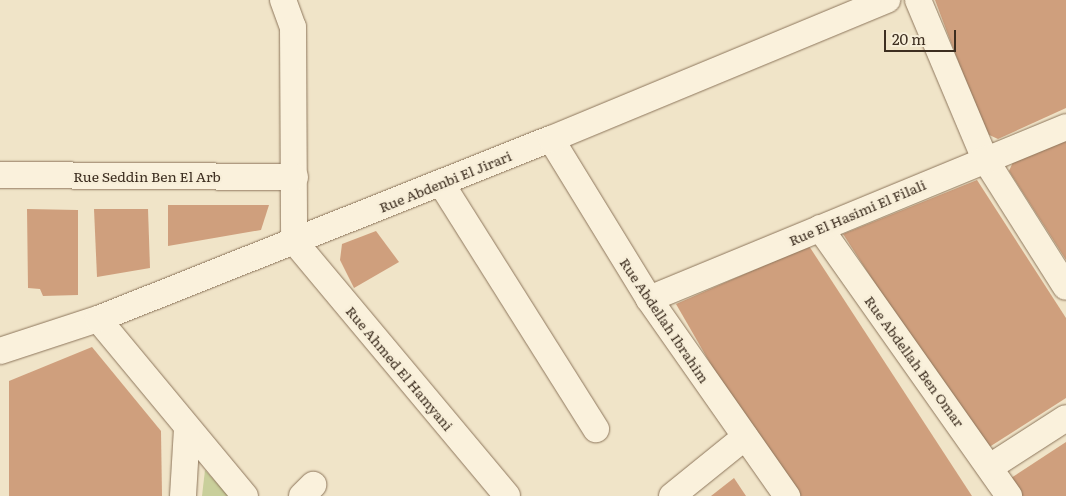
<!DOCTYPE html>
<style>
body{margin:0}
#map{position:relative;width:1066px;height:496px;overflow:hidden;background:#f0e4c8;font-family:Literata,serif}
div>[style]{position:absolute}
.green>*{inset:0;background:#c9cf9b}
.building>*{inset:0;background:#cf9f7d}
.roads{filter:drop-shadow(0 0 1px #8d765c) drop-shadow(0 0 1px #8d765c)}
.minor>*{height:26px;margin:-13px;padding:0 13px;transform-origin:13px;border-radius:13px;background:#faf1dc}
span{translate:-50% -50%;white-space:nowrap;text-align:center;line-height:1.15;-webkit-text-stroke:4.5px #f7eed8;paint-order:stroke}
.street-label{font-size:14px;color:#3d2e20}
.scale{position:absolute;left:884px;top:30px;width:72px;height:22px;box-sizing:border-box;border:2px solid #3d2e20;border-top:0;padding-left:6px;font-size:15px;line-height:18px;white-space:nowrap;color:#3d2e20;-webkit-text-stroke:4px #f7eed8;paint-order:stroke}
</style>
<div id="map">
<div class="green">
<div style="clip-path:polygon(205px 470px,229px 496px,202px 496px)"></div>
</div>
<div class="building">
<div style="clip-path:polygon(935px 0,1066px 0,1066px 108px,998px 139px,985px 133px)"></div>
<div style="clip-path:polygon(1066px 139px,1066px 260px,1009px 171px,1013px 162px)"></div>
<div style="clip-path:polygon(977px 180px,1066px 318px,1066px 398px,983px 451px,843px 234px)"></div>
<div style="clip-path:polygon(168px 205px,269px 205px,261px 230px,168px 246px)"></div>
<div style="clip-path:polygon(27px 209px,78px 210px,78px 295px,43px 296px,40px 289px,28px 288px)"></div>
<div style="clip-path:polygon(94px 209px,148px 209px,150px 268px,97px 277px)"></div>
<div style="clip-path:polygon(376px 231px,399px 262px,354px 288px,340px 260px,342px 244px)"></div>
<div style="clip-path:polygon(809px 246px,972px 496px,795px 496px,736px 408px,676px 304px)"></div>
<div style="clip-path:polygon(92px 347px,161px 431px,162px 496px,9px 496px,9px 381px)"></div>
<div style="clip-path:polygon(1066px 442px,1066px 496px,1014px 496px,1011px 478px)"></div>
<div style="clip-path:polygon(734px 478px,746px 496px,711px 496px)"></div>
</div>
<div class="roads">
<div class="minor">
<div style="left:283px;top:0;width:29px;rotate:70deg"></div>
<div style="left:293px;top:27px;width:214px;rotate:89.7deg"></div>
<div style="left:294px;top:241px;width:332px;rotate:50.1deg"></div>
<div style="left:918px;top:0;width:173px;rotate:67.2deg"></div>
<div style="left:985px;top:159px;width:151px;rotate:57.7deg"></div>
<div style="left:551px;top:139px;width:188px;rotate:58.5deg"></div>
<div style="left:649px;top:299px;width:241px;rotate:55deg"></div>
<div style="left:0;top:175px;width:295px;rotate:0.4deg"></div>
<div style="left:441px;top:183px;width:291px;rotate:57.8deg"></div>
<div style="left:820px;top:228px;width:328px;rotate:54.8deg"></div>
<div style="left:649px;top:299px;width:451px;rotate:-22.4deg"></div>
<div style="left:98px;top:319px;width:230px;rotate:50.3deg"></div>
<div style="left:0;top:351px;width:103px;rotate:-18.1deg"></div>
<div style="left:98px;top:319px;width:487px;rotate:-21.7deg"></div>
<div style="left:551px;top:139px;width:364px;rotate:-22.5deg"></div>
<div style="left:990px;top:467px;width:90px;rotate:-32.8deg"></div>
<div style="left:183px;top:496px;width:67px;rotate:-86.6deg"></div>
<div style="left:302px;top:496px;width:16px;rotate:-45deg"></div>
<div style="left:672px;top:496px;width:94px;rotate:-38.9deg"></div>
</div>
</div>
<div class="street-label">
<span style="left:147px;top:176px">Rue Seddin Ben El Arb</span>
<span style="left:445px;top:181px;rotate:-22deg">Rue Abdenbi El Jirari</span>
<span style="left:857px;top:212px;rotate:-23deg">Rue El Hasimi El Filali</span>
<span style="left:665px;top:320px;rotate:56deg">Rue Abdellah Ibrahim</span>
<span style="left:915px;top:361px;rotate:54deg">Rue Abdellah Ben Omar</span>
<span style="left:400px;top:368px;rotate:50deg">Rue Ahmed El Hamyani</span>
</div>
<div class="scale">20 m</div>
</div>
